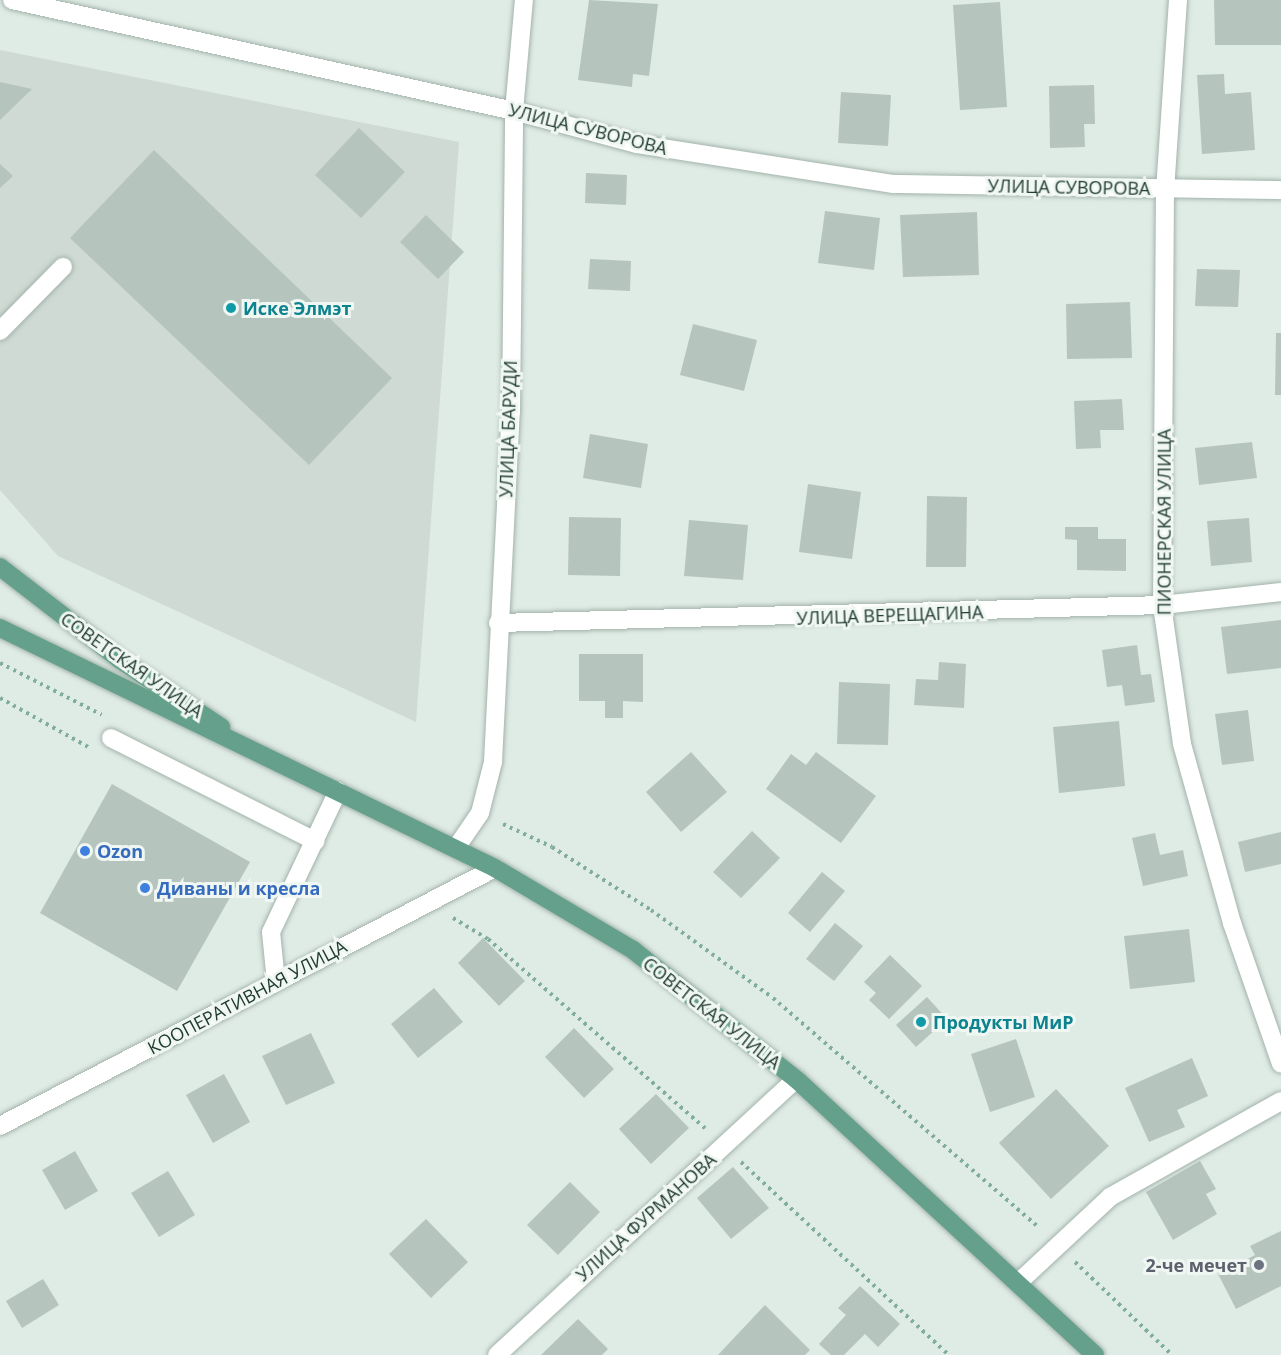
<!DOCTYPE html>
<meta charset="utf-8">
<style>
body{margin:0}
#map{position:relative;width:1281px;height:1355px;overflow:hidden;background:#dfebe5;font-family:"Open Sans",sans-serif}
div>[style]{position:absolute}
.built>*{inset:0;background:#cedad3}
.building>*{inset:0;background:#b5c5bd}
.path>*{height:4px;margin-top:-2px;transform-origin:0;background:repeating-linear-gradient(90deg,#80ae9b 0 3px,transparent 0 7.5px)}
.roads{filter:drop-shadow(0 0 2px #a2b3ab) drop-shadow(0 0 2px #a2b3ab)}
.minor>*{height:18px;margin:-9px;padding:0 9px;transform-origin:9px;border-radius:9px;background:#fff}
.major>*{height:18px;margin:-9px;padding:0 9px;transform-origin:9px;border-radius:9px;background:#64a08b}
.dots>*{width:16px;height:16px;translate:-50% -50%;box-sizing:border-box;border:3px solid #f0f7f3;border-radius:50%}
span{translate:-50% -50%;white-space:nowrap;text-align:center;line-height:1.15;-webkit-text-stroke:6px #f0f7f3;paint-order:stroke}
.street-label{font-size:18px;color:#203b31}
.culture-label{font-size:18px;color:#0d838f;font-weight:700}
.left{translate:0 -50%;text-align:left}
.shop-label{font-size:18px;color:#366cbe;font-weight:700}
.worship-label{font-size:18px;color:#5b616d;font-weight:700}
.right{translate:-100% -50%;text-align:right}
</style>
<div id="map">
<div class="built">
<div style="clip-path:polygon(0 50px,459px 142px,416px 722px,58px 556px,0 490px)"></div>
</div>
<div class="building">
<div style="clip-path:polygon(589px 0,658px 4px,649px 76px,633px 74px,632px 87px,578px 80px)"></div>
<div style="clip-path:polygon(1214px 0,1281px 0,1281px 45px,1215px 45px)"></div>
<div style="clip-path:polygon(1000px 2px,1007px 107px,960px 110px,953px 5px)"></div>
<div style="clip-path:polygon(1224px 74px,1225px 94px,1251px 92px,1255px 150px,1202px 154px,1197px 75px)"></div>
<div style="clip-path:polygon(0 82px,32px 89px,0 120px)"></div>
<div style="clip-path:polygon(1094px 85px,1095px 124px,1084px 124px,1085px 147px,1050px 148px,1049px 86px)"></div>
<div style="clip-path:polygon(841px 92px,891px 95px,888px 146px,838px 143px)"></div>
<div style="clip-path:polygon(359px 128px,405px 172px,361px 218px,315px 175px)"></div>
<div style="clip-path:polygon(154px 150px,392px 378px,309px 465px,70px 238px)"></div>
<div style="clip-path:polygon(0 164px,13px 176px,0 188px)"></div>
<div style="clip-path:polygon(586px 173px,627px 175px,626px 205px,585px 203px)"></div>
<div style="clip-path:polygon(825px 211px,880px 218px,874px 270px,818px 263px)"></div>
<div style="clip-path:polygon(977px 212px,979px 275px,903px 277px,900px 215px)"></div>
<div style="clip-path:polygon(426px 215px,464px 252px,438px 279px,400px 242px)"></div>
<div style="clip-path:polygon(590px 259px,631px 261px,630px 291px,588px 289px)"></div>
<div style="clip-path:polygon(1197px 269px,1240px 270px,1238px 307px,1195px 306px)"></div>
<div style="clip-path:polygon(1130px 302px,1132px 358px,1067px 359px,1066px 304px)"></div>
<div style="clip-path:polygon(693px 324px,757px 340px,744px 391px,680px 375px)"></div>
<div style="clip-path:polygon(1276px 333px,1281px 333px,1281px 395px,1275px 395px)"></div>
<div style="clip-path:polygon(1122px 399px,1124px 430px,1100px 430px,1101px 448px,1076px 449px,1074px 401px)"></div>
<div style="clip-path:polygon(590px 434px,648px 444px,641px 488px,583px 478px)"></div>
<div style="clip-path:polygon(1252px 442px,1257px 478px,1199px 485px,1195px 448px)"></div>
<div style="clip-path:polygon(808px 484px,861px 492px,852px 559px,799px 552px)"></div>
<div style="clip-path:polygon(927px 496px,967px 497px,966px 567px,926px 567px)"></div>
<div style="clip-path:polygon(569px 517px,621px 518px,620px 576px,568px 575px)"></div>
<div style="clip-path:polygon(1249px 518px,1252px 562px,1211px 566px,1207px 521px)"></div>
<div style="clip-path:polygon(689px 520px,748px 525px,743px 580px,684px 576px)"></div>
<div style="clip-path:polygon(1065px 527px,1098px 527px,1098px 539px,1126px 539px,1126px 571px,1077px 570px,1077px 540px,1065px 539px)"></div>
<div style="clip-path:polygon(1281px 620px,1281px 668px,1227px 674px,1221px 627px)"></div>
<div style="clip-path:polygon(1137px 645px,1141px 675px,1151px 674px,1155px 702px,1125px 706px,1122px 685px,1107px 687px,1102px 650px)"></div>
<div style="clip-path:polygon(579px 654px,643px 654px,643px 702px,623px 701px,623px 718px,605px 718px,605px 701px,579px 701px)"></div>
<div style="clip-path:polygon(939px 662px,966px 664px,964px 708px,914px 705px,916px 679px,938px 680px)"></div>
<div style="clip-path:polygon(839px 682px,890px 684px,888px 745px,837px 744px)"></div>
<div style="clip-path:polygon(1248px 710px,1254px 761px,1222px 765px,1215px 714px)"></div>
<div style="clip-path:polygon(1119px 721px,1125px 786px,1059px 793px,1053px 727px)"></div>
<div style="clip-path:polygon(691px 752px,727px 792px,681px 832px,646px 792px)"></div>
<div style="clip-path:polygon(816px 752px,876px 796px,841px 843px,766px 789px,791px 754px,806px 765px)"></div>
<div style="clip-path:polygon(112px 784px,250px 862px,177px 991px,40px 913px)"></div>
<div style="clip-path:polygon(752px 831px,780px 858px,741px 898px,713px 872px)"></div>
<div style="clip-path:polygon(1281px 832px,1281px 864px,1245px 872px,1238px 842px)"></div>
<div style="clip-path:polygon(1155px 833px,1160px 855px,1183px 850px,1188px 876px,1143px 886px,1132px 838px)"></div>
<div style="clip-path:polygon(822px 872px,845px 891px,810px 932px,788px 913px)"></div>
<div style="clip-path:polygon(835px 923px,863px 946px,834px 981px,806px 959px)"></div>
<div style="clip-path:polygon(1189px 929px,1195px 982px,1130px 989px,1124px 936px)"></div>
<div style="clip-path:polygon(483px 938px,525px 981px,499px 1006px,458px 963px)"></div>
<div style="clip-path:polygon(890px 955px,922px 986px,889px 1019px,869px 1000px,876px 993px,864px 982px)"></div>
<div style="clip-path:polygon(434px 988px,463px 1022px,418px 1058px,391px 1024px)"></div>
<div style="clip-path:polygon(927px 997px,947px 1019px,916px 1047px,896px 1025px)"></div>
<div style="clip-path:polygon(574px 1028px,614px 1069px,584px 1098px,545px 1057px)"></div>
<div style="clip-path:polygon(311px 1033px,335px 1083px,286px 1105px,262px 1056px)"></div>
<div style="clip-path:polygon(1016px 1039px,1035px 1097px,990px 1112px,971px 1054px)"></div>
<div style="clip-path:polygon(1192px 1058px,1208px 1096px,1177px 1110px,1185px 1127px,1149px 1142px,1125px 1088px)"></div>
<div style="clip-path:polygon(224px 1074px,250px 1122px,213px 1143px,186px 1095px)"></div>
<div style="clip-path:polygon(1056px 1089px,1109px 1146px,1051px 1199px,999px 1143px)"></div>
<div style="clip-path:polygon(656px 1094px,689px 1128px,651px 1164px,619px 1129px)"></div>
<div style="clip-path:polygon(75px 1151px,98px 1191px,65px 1210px,42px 1170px)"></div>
<div style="clip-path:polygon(1200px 1161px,1216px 1189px,1206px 1194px,1217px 1214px,1173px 1240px,1146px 1192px)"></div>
<div style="clip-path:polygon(733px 1167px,769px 1208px,731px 1239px,697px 1198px)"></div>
<div style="clip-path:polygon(168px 1171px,195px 1215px,159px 1237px,131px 1193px)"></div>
<div style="clip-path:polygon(570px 1182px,600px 1212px,558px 1255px,527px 1225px)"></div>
<div style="clip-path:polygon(426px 1219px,468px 1262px,431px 1298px,389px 1254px)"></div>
<div style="clip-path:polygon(1281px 1231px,1281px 1286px,1236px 1309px,1218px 1274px,1255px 1255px,1250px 1246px)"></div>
<div style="clip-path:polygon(43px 1279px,59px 1305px,22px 1328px,6px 1301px)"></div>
<div style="clip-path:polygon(860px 1286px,900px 1324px,878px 1347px,865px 1334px,844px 1355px,831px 1355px,819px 1344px,846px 1315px,838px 1308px)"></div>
<div style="clip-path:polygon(765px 1305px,810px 1350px,805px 1355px,718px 1355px)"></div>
<div style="clip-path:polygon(578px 1319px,608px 1349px,602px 1355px,541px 1355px)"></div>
</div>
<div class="path">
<div style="left:0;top:663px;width:114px;rotate:27deg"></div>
<div style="left:0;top:698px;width:101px;rotate:29.1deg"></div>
<div style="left:503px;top:824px;width:54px;rotate:25.1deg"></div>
<div style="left:552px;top:847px;width:117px;rotate:32.5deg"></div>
<div style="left:651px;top:910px;width:150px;rotate:35.8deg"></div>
<div style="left:773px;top:998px;width:352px;rotate:40.8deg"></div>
<div style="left:453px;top:918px;width:41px;rotate:31deg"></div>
<div style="left:488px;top:939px;width:288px;rotate:41.1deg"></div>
<div style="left:741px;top:1162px;width:284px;rotate:42.9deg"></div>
<div style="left:1075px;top:1262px;width:134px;rotate:43.8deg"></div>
</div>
<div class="roads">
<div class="minor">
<div style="left:12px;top:0;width:514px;rotate:12.47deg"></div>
<div style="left:514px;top:111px;width:127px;rotate:15deg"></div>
<div style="left:637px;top:144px;width:259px;rotate:8.9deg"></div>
<div style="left:893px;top:184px;width:388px;rotate:0.9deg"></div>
<div style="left:1178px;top:0;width:189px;rotate:93.9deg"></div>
<div style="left:1165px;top:189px;width:416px;rotate:90.4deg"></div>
<div style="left:1162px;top:605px;width:140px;rotate:81.8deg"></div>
<div style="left:1182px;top:744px;width:186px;rotate:74.4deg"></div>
<div style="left:1232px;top:923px;width:149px;rotate:70.8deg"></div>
<div style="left:0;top:331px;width:90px;rotate:-45.5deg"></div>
<div style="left:498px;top:623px;width:664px;rotate:-1.55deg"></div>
<div style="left:1162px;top:605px;width:120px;rotate:-6.2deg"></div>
<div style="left:111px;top:738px;width:229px;rotate:26.8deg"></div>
<div style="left:456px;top:848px;width:42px;rotate:-55.6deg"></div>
<div style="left:480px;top:813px;width:53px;rotate:-75.7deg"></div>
<div style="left:493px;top:762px;width:350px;rotate:-87.1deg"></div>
<div style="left:511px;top:412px;width:301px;rotate:-89.4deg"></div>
<div style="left:514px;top:111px;width:111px;rotate:-84.9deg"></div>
<div style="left:276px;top:982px;width:50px;rotate:-95.7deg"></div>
<div style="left:271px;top:932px;width:156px;rotate:-64.6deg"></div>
<div style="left:0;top:1126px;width:558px;rotate:-27.53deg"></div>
<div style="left:1019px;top:1282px;width:125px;rotate:-43deg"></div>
<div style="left:1110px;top:1197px;width:196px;rotate:-29.3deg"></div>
<div style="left:497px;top:1355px;width:407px;rotate:-42.7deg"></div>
</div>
<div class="major">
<div style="left:0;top:567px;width:150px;rotate:37.7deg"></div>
<div style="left:119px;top:659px;width:123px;rotate:33.7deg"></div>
<div style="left:0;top:628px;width:550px;rotate:25.87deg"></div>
<div style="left:495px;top:868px;width:161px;rotate:30.7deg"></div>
<div style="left:633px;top:950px;width:208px;rotate:38.4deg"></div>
<div style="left:796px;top:1079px;width:407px;rotate:42.7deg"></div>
</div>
</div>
<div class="dots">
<div style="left:231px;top:308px;background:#0f9aa8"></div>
<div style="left:85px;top:851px;background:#3f7fe0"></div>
<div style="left:145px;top:888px;background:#3f7fe0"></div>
<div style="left:921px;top:1022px;background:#0f9aa8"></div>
<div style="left:1259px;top:1265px;background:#6b7280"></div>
</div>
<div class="street-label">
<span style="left:588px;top:129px;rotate:14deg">УЛИЦА СУВОРОВА</span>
<span style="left:1069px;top:187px;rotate:1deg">УЛИЦА СУВОРОВА</span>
<span style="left:508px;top:429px;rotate:-88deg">УЛИЦА БАРУДИ</span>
<span style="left:1164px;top:522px;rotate:-90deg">ПИОНЕРСКАЯ УЛИЦА</span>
<span style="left:890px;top:615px;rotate:-2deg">УЛИЦА ВЕРЕЩАГИНА</span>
<span style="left:132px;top:665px;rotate:35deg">СОВЕТСКАЯ УЛИЦА</span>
<span style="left:247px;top:997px;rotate:-28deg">КООПЕРАТИВНАЯ УЛИЦА</span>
<span style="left:712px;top:1013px;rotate:38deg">СОВЕТСКАЯ УЛИЦА</span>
<span style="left:646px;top:1217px;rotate:-42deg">УЛИЦА ФУРМАНОВА</span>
</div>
<div class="culture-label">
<span class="left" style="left:243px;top:308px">Иске Элмэт</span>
<span class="left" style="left:933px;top:1022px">Продукты МиР</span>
</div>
<div class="shop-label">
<span class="left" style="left:97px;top:851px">Ozon</span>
<span class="left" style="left:157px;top:888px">Диваны и кресла</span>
</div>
<div class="worship-label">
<span class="right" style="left:1247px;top:1265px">2-че мечет</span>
</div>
</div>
